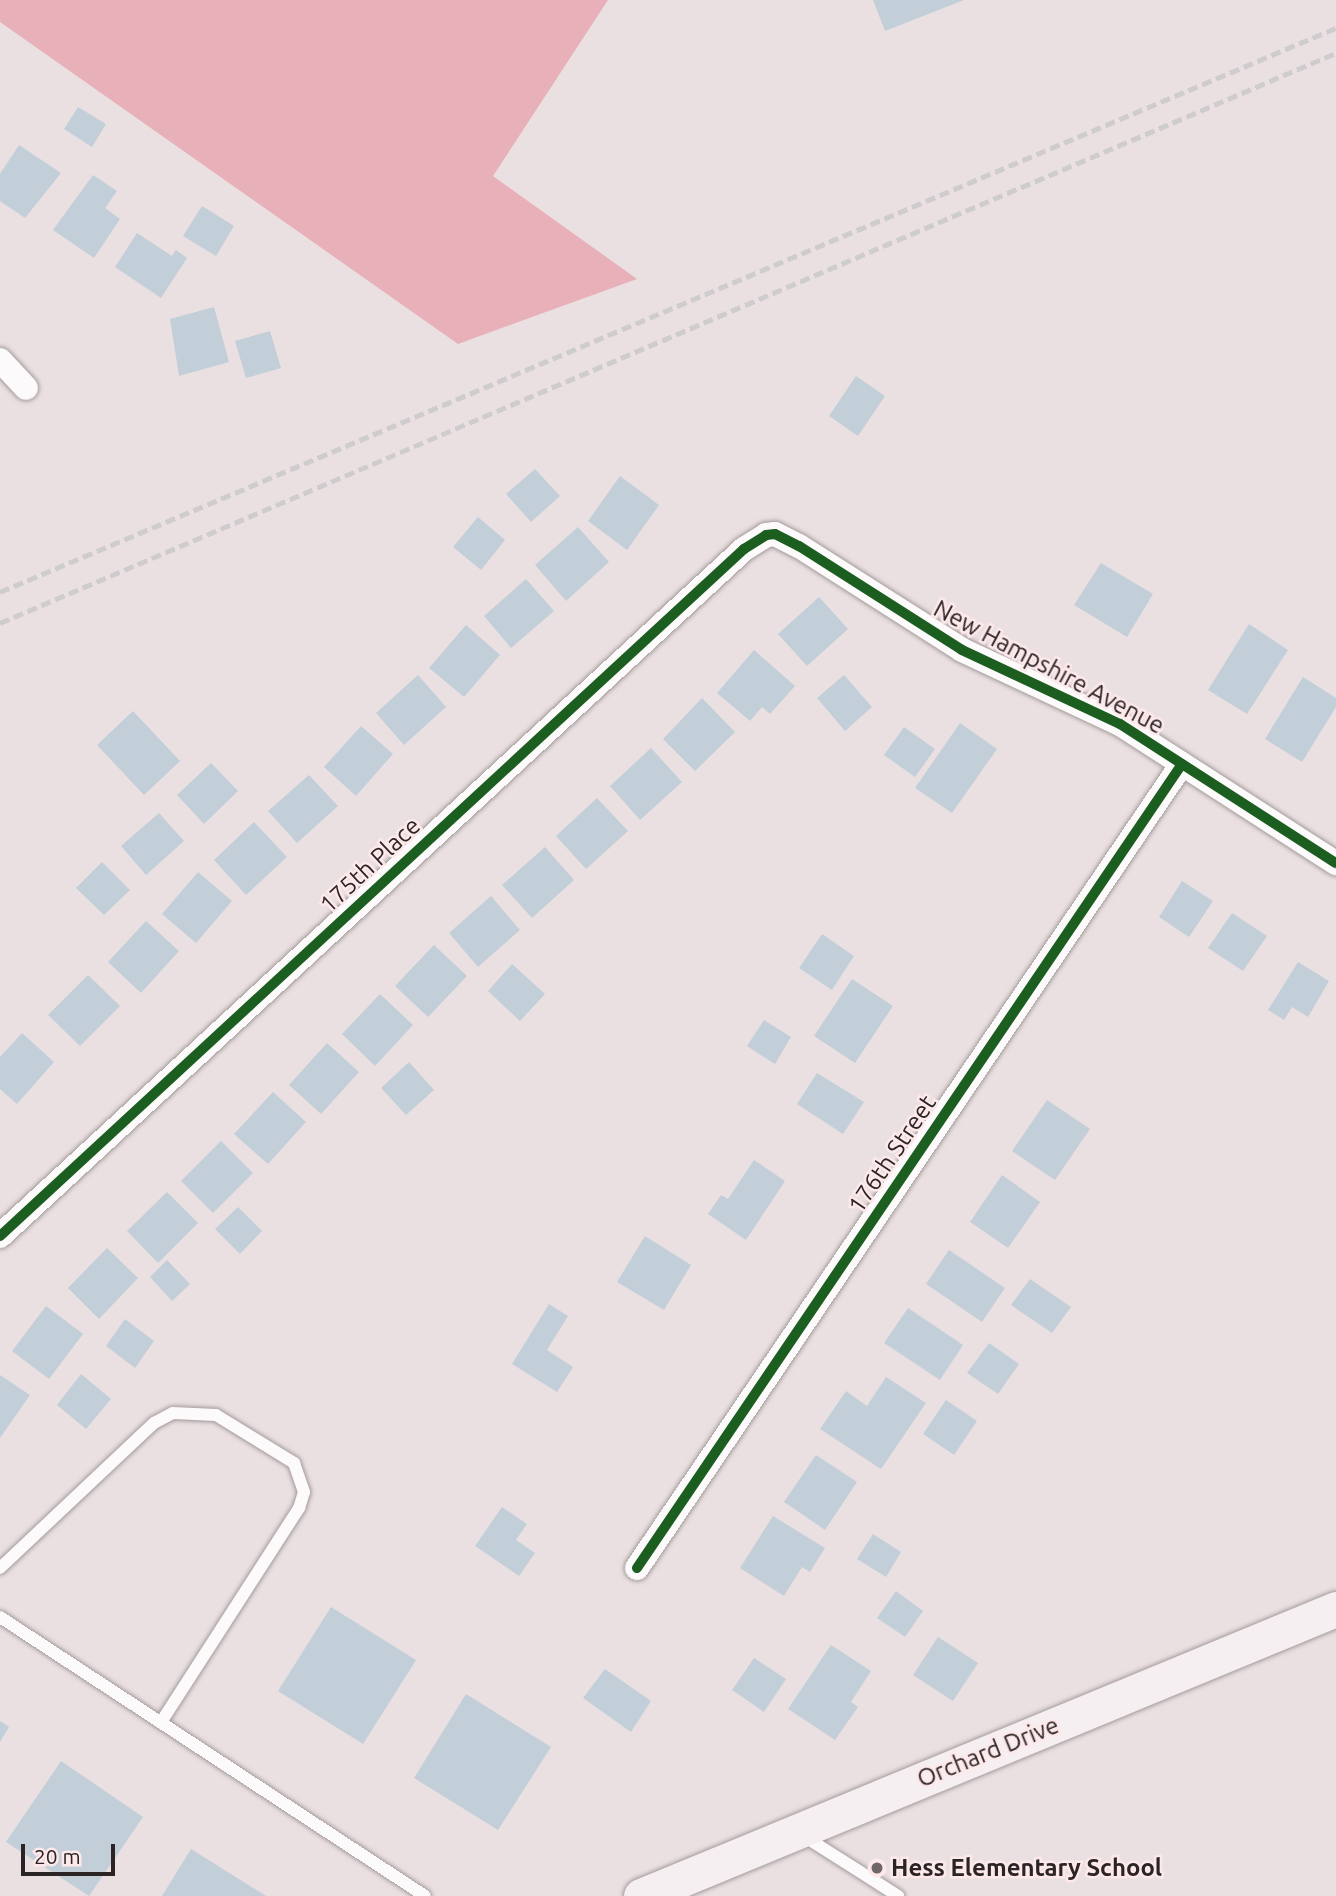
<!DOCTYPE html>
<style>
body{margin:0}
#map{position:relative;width:1336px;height:1896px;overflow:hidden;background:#ebe0e1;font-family:Ubuntu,sans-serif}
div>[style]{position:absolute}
.forest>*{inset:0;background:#e8b0b9}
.building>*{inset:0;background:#c2ced8}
.roads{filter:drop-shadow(0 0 2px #a49b9c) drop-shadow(0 0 2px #a49b9c)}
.lane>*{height:12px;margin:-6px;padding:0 6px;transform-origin:6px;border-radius:6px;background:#fcfafa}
.street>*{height:24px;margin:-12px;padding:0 12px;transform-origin:12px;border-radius:12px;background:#fcfafa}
.secondary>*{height:35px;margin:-17.5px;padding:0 17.5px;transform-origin:17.5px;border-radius:17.5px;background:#f6eff1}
.rail>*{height:5px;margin-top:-2.5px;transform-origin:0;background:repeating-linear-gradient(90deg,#cfcccd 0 10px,transparent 0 15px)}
.cycleway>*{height:10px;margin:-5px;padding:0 5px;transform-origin:5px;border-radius:5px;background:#1b5e20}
.dots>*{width:19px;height:19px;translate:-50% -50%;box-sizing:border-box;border:4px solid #fde8ea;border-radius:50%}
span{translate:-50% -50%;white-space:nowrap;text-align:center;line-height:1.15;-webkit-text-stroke:5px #fde8ea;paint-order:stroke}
.street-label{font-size:24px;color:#2b2425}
.poi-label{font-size:24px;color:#2b2425;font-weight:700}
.left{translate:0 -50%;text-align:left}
.scale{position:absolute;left:21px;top:1844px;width:94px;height:32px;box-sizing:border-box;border:4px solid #2b2425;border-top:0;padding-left:9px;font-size:21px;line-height:24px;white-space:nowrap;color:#2b2425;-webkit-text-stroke:5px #fde8ea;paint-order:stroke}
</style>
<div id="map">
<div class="forest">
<div style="clip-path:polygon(0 0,608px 0,493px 176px,637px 279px,458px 344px,0 22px)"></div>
</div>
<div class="building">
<div style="clip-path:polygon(873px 0,964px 0,885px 31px)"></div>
<div style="clip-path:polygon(78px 107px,106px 124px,92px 147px,64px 129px)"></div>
<div style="clip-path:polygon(19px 145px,61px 173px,25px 218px,0 201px,0 174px)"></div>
<div style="clip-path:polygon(93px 175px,117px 191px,105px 208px,120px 219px,94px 258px,53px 230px)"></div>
<div style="clip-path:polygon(202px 206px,234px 226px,216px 256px,183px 236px)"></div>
<div style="clip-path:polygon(137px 233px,172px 256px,176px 250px,187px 258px,161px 298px,115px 267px)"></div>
<div style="clip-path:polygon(214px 307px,229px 362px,179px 376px,170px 319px)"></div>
<div style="clip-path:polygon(270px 331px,281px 368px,246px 378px,235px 341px)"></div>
<div style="clip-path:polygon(856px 376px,885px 396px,858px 436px,829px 416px)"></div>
<div style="clip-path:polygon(535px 469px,560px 496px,531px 522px,506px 494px)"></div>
<div style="clip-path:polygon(620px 476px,659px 505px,627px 550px,588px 521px)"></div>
<div style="clip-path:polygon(478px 517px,505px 540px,481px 570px,453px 547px)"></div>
<div style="clip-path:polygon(578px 527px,609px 562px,566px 601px,535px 565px)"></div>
<div style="clip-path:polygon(1101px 563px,1153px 594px,1127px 637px,1074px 605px)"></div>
<div style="clip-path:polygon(526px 579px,554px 611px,511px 648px,484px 616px)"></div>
<div style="clip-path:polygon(819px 597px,848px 629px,807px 666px,778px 634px)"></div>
<div style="clip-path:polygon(1249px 624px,1288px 650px,1247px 714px,1208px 690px)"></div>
<div style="clip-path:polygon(466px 625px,500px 655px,464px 697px,429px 668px)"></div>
<div style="clip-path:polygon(754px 650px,795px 686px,770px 714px,762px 707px,750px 721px,717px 693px)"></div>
<div style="clip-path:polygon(418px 675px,446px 707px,404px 745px,376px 713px)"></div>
<div style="clip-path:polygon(844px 675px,872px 707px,845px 731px,817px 698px)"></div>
<div style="clip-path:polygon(1303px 677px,1336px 698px,1336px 707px,1302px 762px,1265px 739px)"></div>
<div style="clip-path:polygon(702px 698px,735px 732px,695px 771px,663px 739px)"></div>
<div style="clip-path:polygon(133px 711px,180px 761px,144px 795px,97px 745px)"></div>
<div style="clip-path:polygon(960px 723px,997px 749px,952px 813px,915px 788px)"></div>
<div style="clip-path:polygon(361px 726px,393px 754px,356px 796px,324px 767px)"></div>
<div style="clip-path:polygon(904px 727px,935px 749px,915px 777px,884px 755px)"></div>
<div style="clip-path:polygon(651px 748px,682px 782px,640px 820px,610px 786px)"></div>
<div style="clip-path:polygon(211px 763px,238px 791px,204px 824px,177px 795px)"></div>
<div style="clip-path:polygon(309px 775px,338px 806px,297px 843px,268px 811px)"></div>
<div style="clip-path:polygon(597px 798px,628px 831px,586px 869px,556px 836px)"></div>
<div style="clip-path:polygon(159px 813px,184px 841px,146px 875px,121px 846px)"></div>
<div style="clip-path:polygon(254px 822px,287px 857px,246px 895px,214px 860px)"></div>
<div style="clip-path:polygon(545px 847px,574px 880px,532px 918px,502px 885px)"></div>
<div style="clip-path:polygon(102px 862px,130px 890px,104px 915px,76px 888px)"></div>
<div style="clip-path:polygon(198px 872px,232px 901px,196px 943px,162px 914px)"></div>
<div style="clip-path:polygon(1182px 881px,1213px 901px,1189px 937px,1159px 917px)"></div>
<div style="clip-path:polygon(491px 896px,520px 930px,478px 967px,449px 933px)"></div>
<div style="clip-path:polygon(1232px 913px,1267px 936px,1243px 971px,1208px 948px)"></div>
<div style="clip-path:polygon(146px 921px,179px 951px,141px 993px,108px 962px)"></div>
<div style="clip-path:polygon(822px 934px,854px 956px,832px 990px,799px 968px)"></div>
<div style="clip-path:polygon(434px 945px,467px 976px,428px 1017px,395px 986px)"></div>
<div style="clip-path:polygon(1298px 962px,1329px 981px,1308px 1017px,1292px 1007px,1284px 1020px,1268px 1010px)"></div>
<div style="clip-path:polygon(512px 964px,545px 994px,520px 1021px,488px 991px)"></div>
<div style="clip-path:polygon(88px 975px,120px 1006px,80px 1046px,48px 1015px)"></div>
<div style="clip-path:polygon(852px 979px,893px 1006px,855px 1063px,814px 1036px)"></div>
<div style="clip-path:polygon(380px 994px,413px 1025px,375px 1066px,342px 1034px)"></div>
<div style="clip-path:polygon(764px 1020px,791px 1037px,775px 1064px,747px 1046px)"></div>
<div style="clip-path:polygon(22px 1033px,54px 1062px,17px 1104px,0 1089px,0 1057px)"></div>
<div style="clip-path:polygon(327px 1043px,359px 1072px,321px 1114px,289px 1085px)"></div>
<div style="clip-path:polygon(409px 1062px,434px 1090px,406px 1115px,381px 1088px)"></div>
<div style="clip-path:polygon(817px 1073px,864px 1102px,843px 1134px,797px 1104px)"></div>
<div style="clip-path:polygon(273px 1092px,306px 1122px,268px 1164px,234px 1134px)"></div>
<div style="clip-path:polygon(1047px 1100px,1090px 1129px,1055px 1180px,1012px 1151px)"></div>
<div style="clip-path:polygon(221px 1141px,253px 1173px,213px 1213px,181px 1181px)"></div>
<div style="clip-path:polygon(754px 1160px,785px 1181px,746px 1240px,708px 1214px,721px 1195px,728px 1199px)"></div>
<div style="clip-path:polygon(1002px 1175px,1040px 1202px,1008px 1248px,970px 1222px)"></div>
<div style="clip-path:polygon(167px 1192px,198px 1223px,158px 1263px,127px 1231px)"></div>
<div style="clip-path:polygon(238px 1207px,262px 1231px,240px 1254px,215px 1229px)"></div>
<div style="clip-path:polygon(645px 1236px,691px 1265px,664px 1310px,617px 1282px)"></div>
<div style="clip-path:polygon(107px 1248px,138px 1278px,99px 1319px,68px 1288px)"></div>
<div style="clip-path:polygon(949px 1250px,1005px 1288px,982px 1322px,926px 1284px)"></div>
<div style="clip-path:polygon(167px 1260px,190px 1284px,172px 1301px,150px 1277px)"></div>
<div style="clip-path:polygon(1030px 1279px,1071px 1307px,1052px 1333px,1011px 1305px)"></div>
<div style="clip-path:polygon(549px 1304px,568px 1316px,547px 1350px,573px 1367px,557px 1392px,512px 1364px)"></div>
<div style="clip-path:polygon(46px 1306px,83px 1334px,49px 1379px,12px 1351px)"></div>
<div style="clip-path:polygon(908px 1308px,963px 1345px,940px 1380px,884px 1343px)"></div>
<div style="clip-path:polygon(125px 1319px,154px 1341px,135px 1368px,106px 1346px)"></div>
<div style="clip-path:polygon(989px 1343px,1019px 1364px,998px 1394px,967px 1373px)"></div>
<div style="clip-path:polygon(81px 1374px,111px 1399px,86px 1429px,57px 1405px)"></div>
<div style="clip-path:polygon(0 1375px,30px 1395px,0 1438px)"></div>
<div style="clip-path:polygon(886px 1377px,926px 1403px,881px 1469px,820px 1429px,846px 1391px,867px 1406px)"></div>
<div style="clip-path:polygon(946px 1400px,977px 1421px,954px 1455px,923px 1434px)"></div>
<div style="clip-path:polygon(816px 1455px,857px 1482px,825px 1530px,784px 1502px)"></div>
<div style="clip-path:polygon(502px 1507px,527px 1524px,516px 1540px,535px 1553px,519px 1576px,475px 1546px)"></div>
<div style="clip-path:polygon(773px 1516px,825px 1548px,810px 1572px,802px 1567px,784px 1596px,740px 1568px)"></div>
<div style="clip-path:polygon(873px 1534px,901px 1552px,886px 1577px,857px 1559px)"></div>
<div style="clip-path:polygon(896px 1591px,923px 1611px,905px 1637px,877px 1618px)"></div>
<div style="clip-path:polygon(331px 1607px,416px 1660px,363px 1744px,278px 1691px)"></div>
<div style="clip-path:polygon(938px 1637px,978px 1663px,953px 1701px,913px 1675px)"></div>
<div style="clip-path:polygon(831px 1645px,871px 1671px,851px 1702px,858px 1707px,835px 1740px,788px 1709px)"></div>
<div style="clip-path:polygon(754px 1658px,786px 1679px,764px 1712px,732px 1690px)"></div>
<div style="clip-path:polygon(605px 1669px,651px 1701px,631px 1732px,583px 1698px)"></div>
<div style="clip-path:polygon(466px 1694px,551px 1747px,498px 1830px,414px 1778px)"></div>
<div style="clip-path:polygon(0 1721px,9px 1727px,0 1742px)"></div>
<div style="clip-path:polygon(61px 1761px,143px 1817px,89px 1896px,6px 1842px)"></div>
<div style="clip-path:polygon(191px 1849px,266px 1896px,162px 1896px)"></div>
</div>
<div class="roads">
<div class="lane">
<div style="left:0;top:1568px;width:212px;rotate:-43.3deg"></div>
<div style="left:154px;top:1423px;width:21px;rotate:-28deg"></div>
<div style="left:173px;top:1413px;width:43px;rotate:2.7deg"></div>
<div style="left:216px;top:1415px;width:92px;rotate:31.6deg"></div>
<div style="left:294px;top:1463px;width:31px;rotate:71deg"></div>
<div style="left:304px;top:1492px;width:17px;rotate:107deg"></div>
<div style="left:299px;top:1508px;width:255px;rotate:122.8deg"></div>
<div style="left:0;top:1617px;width:508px;rotate:33.28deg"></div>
<div style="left:802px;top:1835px;width:114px;rotate:32.4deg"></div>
</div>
<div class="street">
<div style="left:0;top:360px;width:38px;rotate:47deg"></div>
<div style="left:0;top:1236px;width:1013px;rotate:-42.72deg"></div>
<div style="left:744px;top:549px;width:26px;rotate:-32deg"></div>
<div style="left:766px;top:535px;width:9px;rotate:-6deg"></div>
<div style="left:775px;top:534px;width:27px;rotate:27deg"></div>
<div style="left:799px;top:546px;width:193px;rotate:32.5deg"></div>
<div style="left:962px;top:650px;width:174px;rotate:25.1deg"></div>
<div style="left:1120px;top:724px;width:257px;rotate:32.8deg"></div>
<div style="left:637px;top:1568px;width:971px;rotate:-55.87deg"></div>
</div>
<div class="secondary">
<div style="left:641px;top:1896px;width:752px;rotate:-22.44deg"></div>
</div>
</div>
<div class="rail">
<div style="left:0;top:592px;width:1450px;rotate:-22.89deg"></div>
<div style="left:0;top:623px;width:1453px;rotate:-23.11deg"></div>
</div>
<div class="cycleway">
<div style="left:0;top:1236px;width:1013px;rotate:-42.72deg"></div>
<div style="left:744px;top:549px;width:26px;rotate:-32deg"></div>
<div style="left:766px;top:535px;width:9px;rotate:-6deg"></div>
<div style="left:775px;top:534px;width:27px;rotate:27deg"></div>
<div style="left:799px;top:546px;width:193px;rotate:32.5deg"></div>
<div style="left:962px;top:650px;width:174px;rotate:25.1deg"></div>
<div style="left:1120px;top:724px;width:257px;rotate:32.8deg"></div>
<div style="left:637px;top:1568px;width:971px;rotate:-55.87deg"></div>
</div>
<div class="dots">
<div style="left:877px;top:1868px;background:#6e6667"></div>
</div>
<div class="street-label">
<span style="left:1049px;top:667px;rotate:28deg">New Hampshire Avenue</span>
<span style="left:370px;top:865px;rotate:-43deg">175th Place</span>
<span style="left:892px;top:1154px;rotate:-56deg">176th Street</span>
<span style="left:988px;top:1752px;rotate:-22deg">Orchard Drive</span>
</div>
<div class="poi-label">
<span class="left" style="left:891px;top:1868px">Hess Elementary School</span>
</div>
<div class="scale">20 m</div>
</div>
